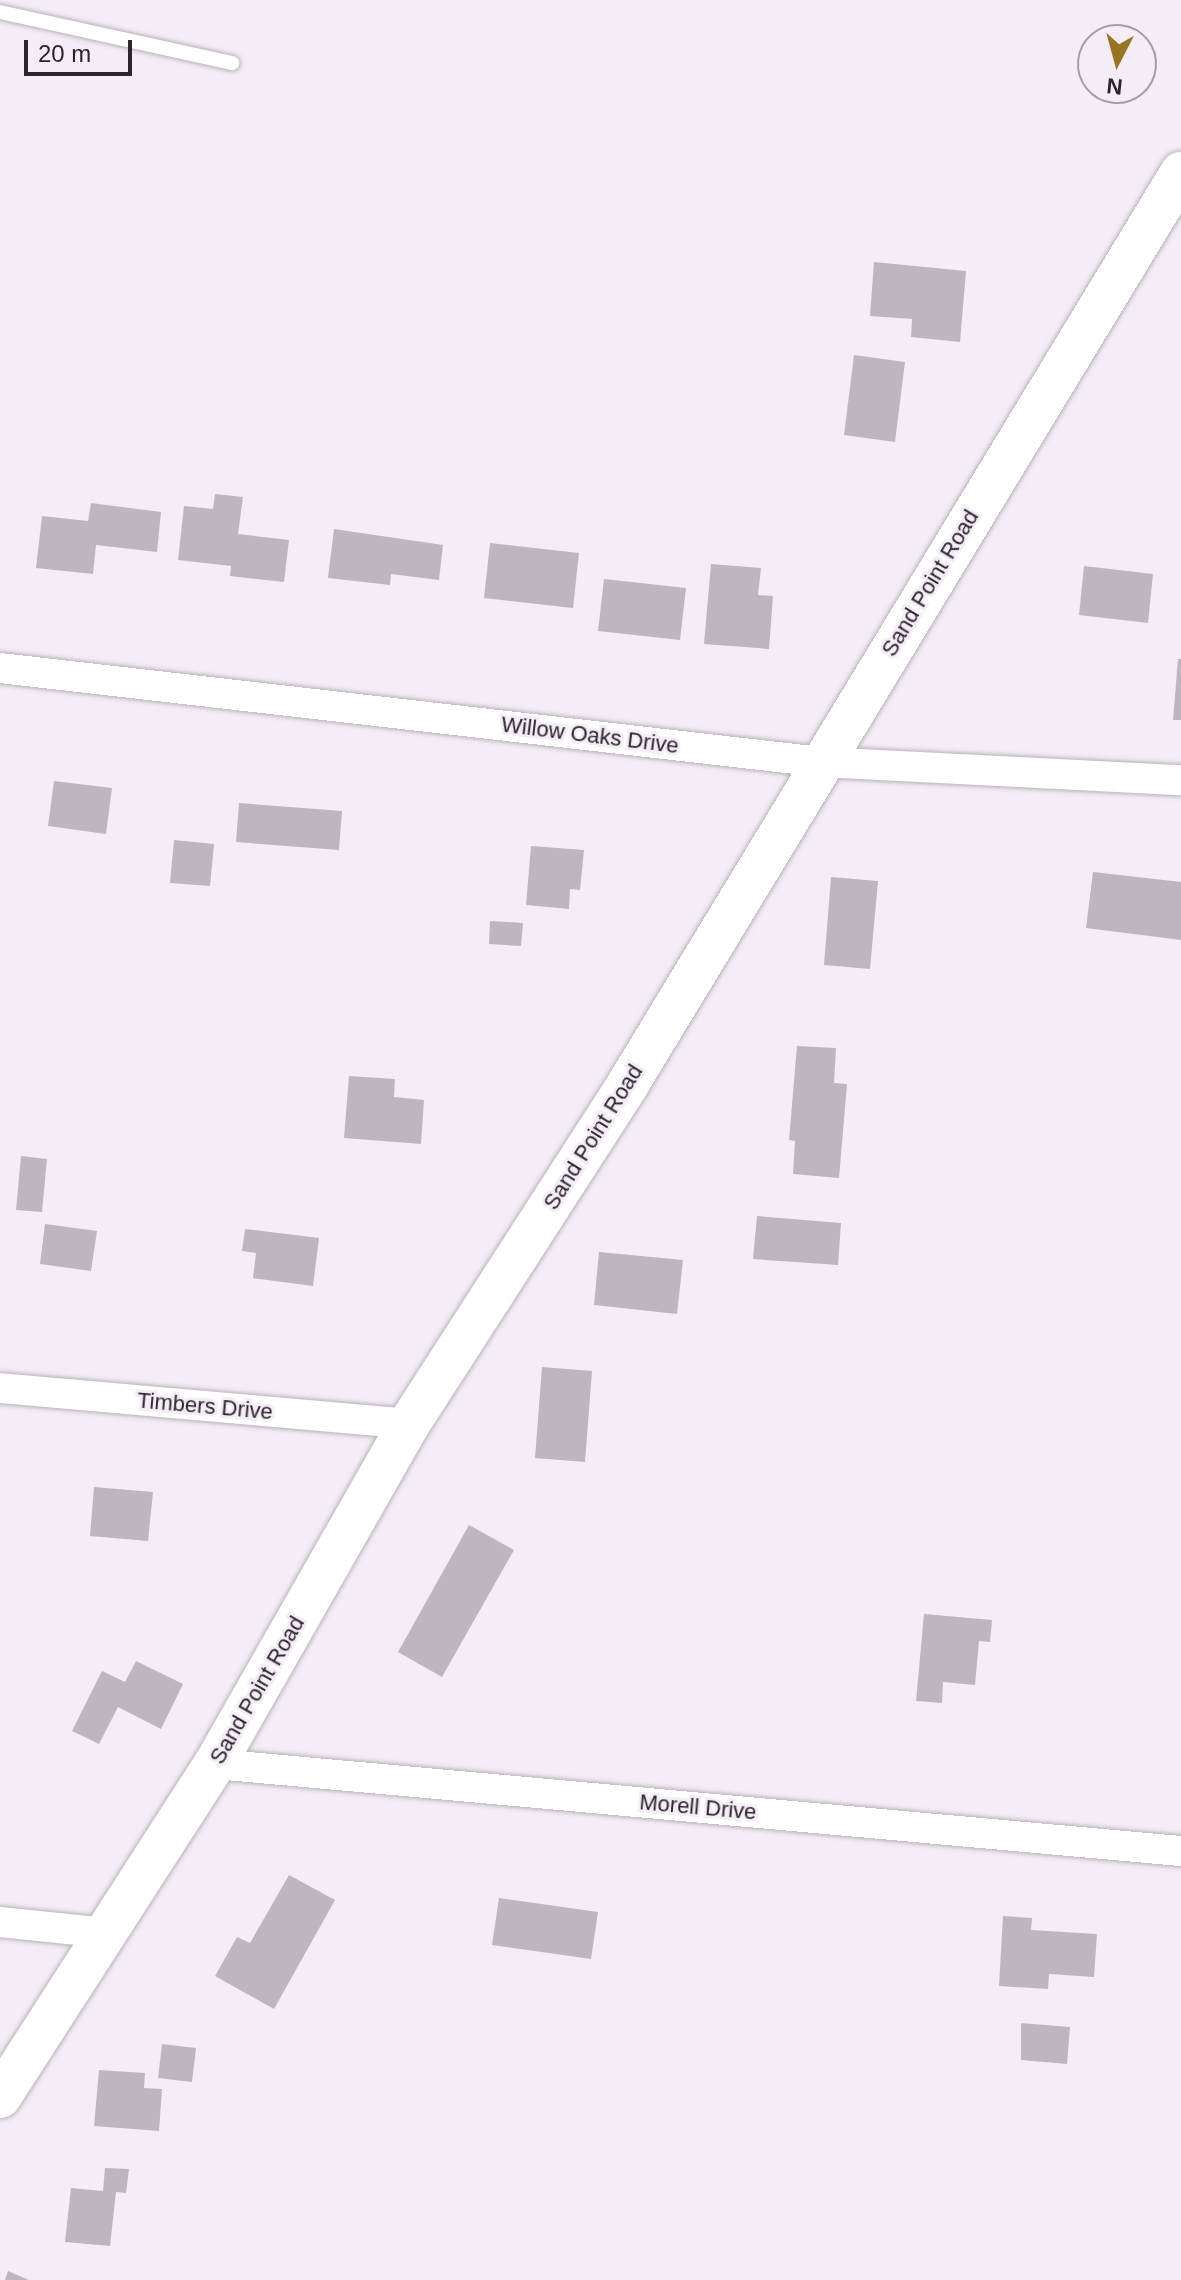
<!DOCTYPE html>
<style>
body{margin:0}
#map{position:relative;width:1181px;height:2280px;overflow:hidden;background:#f4ecf6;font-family:Helvetica,sans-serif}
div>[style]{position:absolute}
.building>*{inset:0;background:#beb6bf}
.roads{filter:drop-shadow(0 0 2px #b9b1bb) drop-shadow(0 0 2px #b9b1bb)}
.lane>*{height:14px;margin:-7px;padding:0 7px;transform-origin:7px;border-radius:7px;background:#fff}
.street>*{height:30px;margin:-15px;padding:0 15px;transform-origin:15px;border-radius:15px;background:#fff}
.secondary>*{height:42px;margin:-21px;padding:0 21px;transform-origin:21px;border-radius:21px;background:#fff}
span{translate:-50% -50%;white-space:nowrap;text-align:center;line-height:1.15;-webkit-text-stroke:6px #f4ecf6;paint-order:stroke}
.street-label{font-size:22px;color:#2a262a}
.north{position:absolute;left:1077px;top:24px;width:80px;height:80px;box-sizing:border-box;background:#f4ecf6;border:2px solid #a39da4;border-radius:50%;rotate:186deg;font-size:22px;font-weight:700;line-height:32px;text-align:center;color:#2a262a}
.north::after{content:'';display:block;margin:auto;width:28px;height:36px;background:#967720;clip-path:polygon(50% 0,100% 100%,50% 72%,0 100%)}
.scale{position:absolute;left:24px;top:40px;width:108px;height:36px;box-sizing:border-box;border:4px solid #2a262a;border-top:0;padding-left:10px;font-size:24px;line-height:28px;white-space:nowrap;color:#2a262a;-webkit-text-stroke:6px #f4ecf6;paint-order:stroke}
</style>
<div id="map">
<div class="building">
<div style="clip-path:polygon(874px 262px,966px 271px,960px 342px,911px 337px,912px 319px,870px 316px)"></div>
<div style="clip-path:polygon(854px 355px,905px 362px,895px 442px,844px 435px)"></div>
<div style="clip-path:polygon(215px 494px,243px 497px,238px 534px,289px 540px,284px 582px,230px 576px,231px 566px,178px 560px,184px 506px,213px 509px)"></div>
<div style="clip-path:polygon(91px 503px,161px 512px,157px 552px,96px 545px,93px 574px,36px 568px,42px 516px,88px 521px)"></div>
<div style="clip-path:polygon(334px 529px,443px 545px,439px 580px,391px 574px,390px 585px,328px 578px)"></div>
<div style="clip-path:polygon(490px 543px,579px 553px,573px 608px,484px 598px)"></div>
<div style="clip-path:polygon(711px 564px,761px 568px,758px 595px,773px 596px,769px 649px,704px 644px)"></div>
<div style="clip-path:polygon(1084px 566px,1153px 574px,1148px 623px,1079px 615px)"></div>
<div style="clip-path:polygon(604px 579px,686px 588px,680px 640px,598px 631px)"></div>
<div style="clip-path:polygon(1178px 659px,1181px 659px,1181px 720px,1173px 720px)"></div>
<div style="clip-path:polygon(54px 781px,112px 788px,106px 834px,48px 826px)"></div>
<div style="clip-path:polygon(239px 803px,342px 811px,339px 850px,236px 842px)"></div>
<div style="clip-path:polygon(174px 840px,214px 844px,210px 886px,170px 883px)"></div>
<div style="clip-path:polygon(531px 846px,584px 850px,580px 890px,570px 889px,569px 909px,526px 905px)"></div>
<div style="clip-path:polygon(1093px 872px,1181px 882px,1181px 940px,1086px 928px)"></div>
<div style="clip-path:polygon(831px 877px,878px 881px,870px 969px,824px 965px)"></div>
<div style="clip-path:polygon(490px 921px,523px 923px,521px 946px,489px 944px)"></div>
<div style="clip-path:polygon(797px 1046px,836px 1048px,834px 1083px,847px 1084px,839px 1178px,793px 1174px,795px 1141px,789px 1140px)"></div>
<div style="clip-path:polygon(349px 1076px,395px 1079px,394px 1097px,424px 1100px,421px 1144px,344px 1138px)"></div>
<div style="clip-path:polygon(21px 1156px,47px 1159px,42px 1212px,16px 1210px)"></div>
<div style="clip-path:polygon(757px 1216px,841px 1223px,838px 1265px,753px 1259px)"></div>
<div style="clip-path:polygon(45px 1224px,97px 1231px,91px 1271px,40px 1264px)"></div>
<div style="clip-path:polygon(245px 1229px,319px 1238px,313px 1286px,253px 1278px,256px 1253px,242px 1251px)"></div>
<div style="clip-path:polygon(599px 1252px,683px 1260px,677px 1314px,594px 1305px)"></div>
<div style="clip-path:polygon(542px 1367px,592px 1371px,585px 1462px,535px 1458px)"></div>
<div style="clip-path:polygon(94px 1487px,153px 1492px,148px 1541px,90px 1536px)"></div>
<div style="clip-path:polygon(469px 1525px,514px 1550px,442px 1677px,398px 1652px)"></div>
<div style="clip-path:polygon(924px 1614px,992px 1620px,990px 1642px,979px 1641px,975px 1685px,943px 1682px,942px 1703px,916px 1701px)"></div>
<div style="clip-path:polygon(136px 1661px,183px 1684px,161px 1729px,118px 1707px,99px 1744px,72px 1731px,102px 1671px,125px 1682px)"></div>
<div style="clip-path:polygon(289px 1875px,335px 1900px,274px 2009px,215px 1976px,237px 1937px,250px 1943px)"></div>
<div style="clip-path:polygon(499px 1898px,598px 1912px,591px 1959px,492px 1945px)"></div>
<div style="clip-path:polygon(1003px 1916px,1032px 1918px,1031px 1930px,1097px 1934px,1094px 1977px,1049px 1974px,1048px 1989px,999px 1986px)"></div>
<div style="clip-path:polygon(1021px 2023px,1070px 2027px,1067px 2064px,1021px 2060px)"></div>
<div style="clip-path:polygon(162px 2044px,196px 2048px,192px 2082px,158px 2078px)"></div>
<div style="clip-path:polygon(99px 2070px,145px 2073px,144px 2088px,162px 2089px,159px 2131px,94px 2126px)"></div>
<div style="clip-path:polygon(105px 2168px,129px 2169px,126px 2193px,116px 2192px,110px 2246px,65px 2242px,71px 2188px,103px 2191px)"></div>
<div style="clip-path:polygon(8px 2271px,29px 2280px,5px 2280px)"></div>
</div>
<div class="roads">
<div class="lane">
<div style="left:0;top:12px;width:238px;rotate:12.4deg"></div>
</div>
<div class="street">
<div style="left:0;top:668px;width:826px;rotate:6.53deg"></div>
<div style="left:821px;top:762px;width:360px;rotate:2.9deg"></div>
<div style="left:0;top:1388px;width:411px;rotate:5deg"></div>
<div style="left:215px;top:1764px;width:970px;rotate:5.15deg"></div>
<div style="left:0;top:1922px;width:107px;rotate:5.9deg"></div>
</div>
<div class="secondary">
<div style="left:0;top:2097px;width:396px;rotate:-57.2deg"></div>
<div style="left:215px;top:1764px;width:391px;rotate:-60.3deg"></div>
<div style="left:409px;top:1424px;width:404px;rotate:-57.2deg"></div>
<div style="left:628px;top:1084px;width:1066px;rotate:-58.74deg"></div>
</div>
</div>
<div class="street-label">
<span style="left:930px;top:583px;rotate:-59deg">Sand Point Road</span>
<span style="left:590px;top:735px;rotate:7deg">Willow Oaks Drive</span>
<span style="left:593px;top:1137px;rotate:-58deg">Sand Point Road</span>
<span style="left:205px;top:1406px;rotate:5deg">Timbers Drive</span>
<span style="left:257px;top:1690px;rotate:-60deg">Sand Point Road</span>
<span style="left:698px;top:1807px;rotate:5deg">Morell Drive</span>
</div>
<div class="north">N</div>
<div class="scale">20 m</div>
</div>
